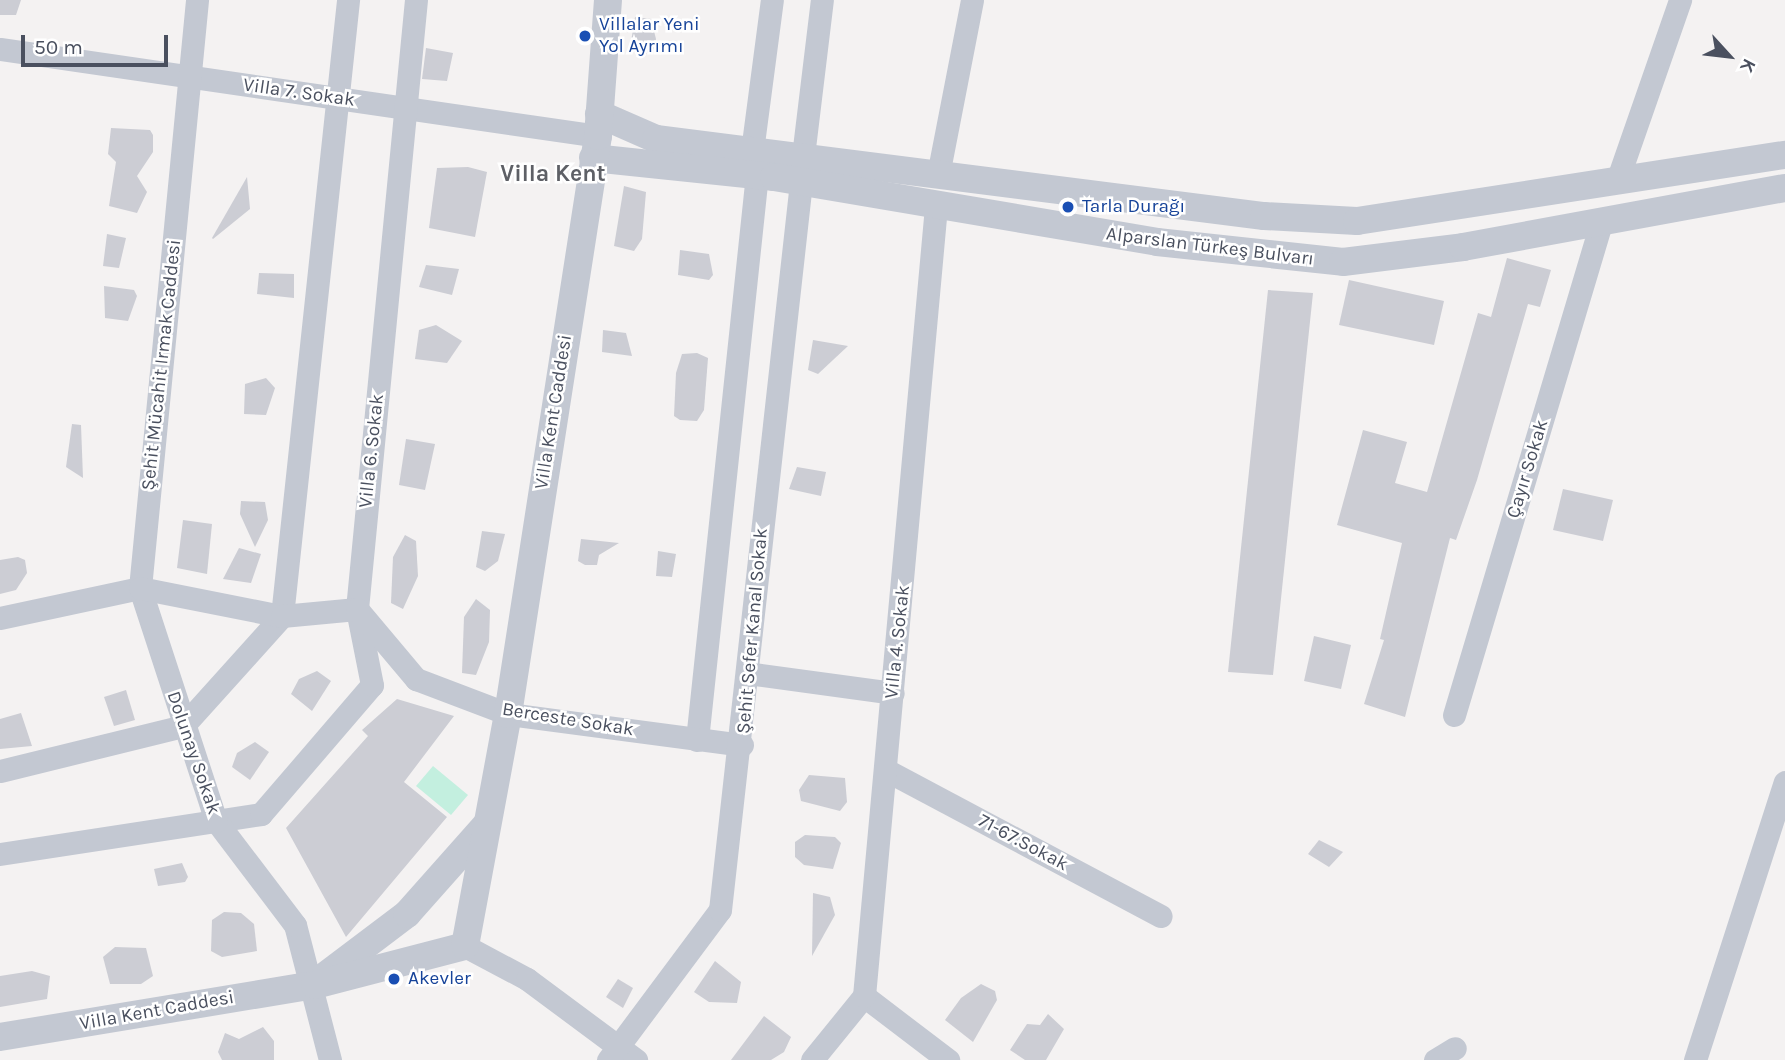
<!DOCTYPE html>
<meta charset="utf-8">
<style>
body{margin:0}
#map{position:relative;width:1785px;height:1060px;overflow:hidden;background:#f4f2f2;font-family:Karla,sans-serif}
div>[style]{position:absolute}
.green>*{inset:0;background:#c3efdf}
.building>*{inset:0;background:#cccdd4}
.minor>*{height:23px;margin:-11.5px;padding:0 11.5px;transform-origin:11.5px;border-radius:11.5px;background:#c3c8d2}
.tertiary>*{height:28px;margin:-14px;padding:0 14px;transform-origin:14px;border-radius:14px;background:#c3c8d2}
.dots>*{width:19px;height:19px;translate:-50% -50%;box-sizing:border-box;border:4px solid #fff;border-radius:50%}
span{translate:-50% -50%;white-space:nowrap;text-align:center;line-height:1.15;-webkit-text-stroke:5px #fff;paint-order:stroke}
.transit-label{font-size:19px;color:#164399}
.left{translate:0 -50%;text-align:left}
.street-label{font-size:19px;color:#4a505f}
.quarter-label{font-size:23px;color:#5e6066;font-weight:700}
.north{position:absolute;left:1694px;top:21px;width:70px;height:70px;-webkit-text-stroke:5px #fff;paint-order:stroke;rotate:117deg;font-size:19px;font-weight:700;line-height:28px;text-align:center;color:#4a505f}
.north::after{content:'';display:block;margin:auto;width:24px;height:32px;background:#4a505f;clip-path:polygon(50% 0,100% 100%,50% 72%,0 100%)}
.scale{position:absolute;left:21px;top:35px;width:147px;height:32px;box-sizing:border-box;border:4px solid #4a505f;border-top:0;padding-left:9px;font-size:21px;line-height:24px;white-space:nowrap;color:#4a505f;-webkit-text-stroke:5px #fff;paint-order:stroke}
</style>
<div id="map">
<div class="green">
<div style="clip-path:polygon(433px 766px,468px 795px,451px 815px,416px 786px)"></div>
</div>
<div class="building">
<div style="clip-path:polygon(0 0,21px 0,16px 15px,0 15px)"></div>
<div style="clip-path:polygon(635px 17px,651px 19px,656px 39px,654px 49px,641px 57px,630px 48px)"></div>
<div style="clip-path:polygon(426px 48px,453px 53px,447px 81px,422px 79px)"></div>
<div style="clip-path:polygon(111px 128px,150px 130px,153px 135px,153px 152px,137px 176px,147px 192px,137px 213px,109px 206px,116px 162px,108px 154px)"></div>
<div style="clip-path:polygon(468px 167px,487px 172px,475px 237px,429px 228px,437px 168px)"></div>
<div style="clip-path:polygon(247px 177px,250px 209px,213px 239px,212px 238px)"></div>
<div style="clip-path:polygon(624px 186px,646px 192px,642px 239px,634px 251px,614px 246px)"></div>
<div style="clip-path:polygon(107px 234px,126px 238px,119px 268px,103px 266px)"></div>
<div style="clip-path:polygon(680px 250px,709px 254px,713px 275px,709px 280px,678px 275px)"></div>
<div style="clip-path:polygon(1507px 258px,1551px 270px,1540px 307px,1528px 304px,1477px 480px,1456px 540px,1450px 538px,1405px 717px,1364px 704px,1384px 640px,1380px 639px,1402px 543px,1337px 525px,1363px 430px,1407px 442px,1395px 483px,1427px 492px,1478px 313px,1491px 317px)"></div>
<div style="clip-path:polygon(426px 265px,459px 269px,452px 295px,419px 287px)"></div>
<div style="clip-path:polygon(259px 273px,294px 274px,294px 298px,257px 294px)"></div>
<div style="clip-path:polygon(1349px 280px,1444px 301px,1434px 345px,1339px 325px)"></div>
<div style="clip-path:polygon(104px 286px,134px 290px,137px 296px,128px 321px,105px 318px)"></div>
<div style="clip-path:polygon(1268px 290px,1313px 293px,1273px 675px,1228px 672px)"></div>
<div style="clip-path:polygon(436px 325px,462px 341px,447px 363px,415px 359px,419px 330px)"></div>
<div style="clip-path:polygon(603px 330px,626px 333px,632px 356px,602px 352px)"></div>
<div style="clip-path:polygon(813px 340px,848px 346px,818px 374px,808px 370px)"></div>
<div style="clip-path:polygon(697px 353px,708px 358px,704px 410px,697px 421px,680px 420px,674px 416px,676px 373px,682px 354px)"></div>
<div style="clip-path:polygon(266px 378px,275px 388px,266px 415px,244px 414px,245px 384px)"></div>
<div style="clip-path:polygon(72px 424px,81px 425px,83px 478px,66px 467px)"></div>
<div style="clip-path:polygon(406px 439px,435px 444px,425px 490px,399px 485px)"></div>
<div style="clip-path:polygon(797px 467px,826px 472px,821px 496px,789px 489px)"></div>
<div style="clip-path:polygon(1563px 489px,1613px 500px,1603px 541px,1553px 530px)"></div>
<div style="clip-path:polygon(241px 501px,265px 502px,268px 520px,255px 547px,240px 514px)"></div>
<div style="clip-path:polygon(183px 520px,212px 524px,207px 574px,177px 568px)"></div>
<div style="clip-path:polygon(482px 531px,505px 534px,498px 561px,485px 571px,476px 567px)"></div>
<div style="clip-path:polygon(405px 535px,416px 541px,418px 576px,403px 609px,391px 603px,393px 557px)"></div>
<div style="clip-path:polygon(581px 539px,619px 543px,599px 555px,597px 565px,585px 565px,578px 561px)"></div>
<div style="clip-path:polygon(239px 548px,261px 554px,251px 583px,223px 579px)"></div>
<div style="clip-path:polygon(658px 551px,676px 554px,672px 577px,656px 576px)"></div>
<div style="clip-path:polygon(18px 557px,25px 560px,27px 573px,16px 590px,0 594px,0 560px)"></div>
<div style="clip-path:polygon(476px 599px,490px 610px,489px 642px,476px 675px,462px 673px,464px 617px)"></div>
<div style="clip-path:polygon(1314px 636px,1351px 645px,1341px 689px,1304px 681px)"></div>
<div style="clip-path:polygon(317px 671px,331px 681px,312px 711px,291px 694px,299px 679px)"></div>
<div style="clip-path:polygon(126px 690px,135px 720px,114px 726px,104px 697px)"></div>
<div style="clip-path:polygon(397px 699px,454px 716px,404px 782px,447px 817px,346px 937px,286px 828px,368px 736px,362px 730px)"></div>
<div style="clip-path:polygon(21px 713px,32px 746px,0 749px,0 719px)"></div>
<div style="clip-path:polygon(255px 742px,269px 752px,250px 780px,232px 767px,237px 753px)"></div>
<div style="clip-path:polygon(809px 775px,845px 778px,847px 802px,840px 811px,801px 801px,799px 790px)"></div>
<div style="clip-path:polygon(805px 835px,835px 837px,841px 843px,833px 869px,804px 865px,795px 857px,795px 842px)"></div>
<div style="clip-path:polygon(1319px 840px,1343px 852px,1329px 867px,1308px 854px)"></div>
<div style="clip-path:polygon(182px 863px,188px 877px,185px 882px,158px 886px,154px 869px)"></div>
<div style="clip-path:polygon(813px 893px,830px 897px,835px 915px,812px 956px)"></div>
<div style="clip-path:polygon(224px 912px,241px 913px,254px 924px,257px 951px,222px 957px,211px 951px,212px 920px)"></div>
<div style="clip-path:polygon(115px 947px,146px 948px,153px 976px,141px 984px,110px 984px,103px 957px)"></div>
<div style="clip-path:polygon(715px 961px,741px 982px,737px 1003px,709px 1002px,694px 992px)"></div>
<div style="clip-path:polygon(32px 971px,50px 976px,47px 999px,0 1007px,0 976px)"></div>
<div style="clip-path:polygon(618px 979px,633px 988px,623px 1008px,606px 997px)"></div>
<div style="clip-path:polygon(981px 984px,995px 991px,997px 1000px,973px 1042px,945px 1020px,961px 998px)"></div>
<div style="clip-path:polygon(1048px 1014px,1064px 1029px,1046px 1060px,1025px 1060px,1010px 1050px,1027px 1024px,1040px 1025px)"></div>
<div style="clip-path:polygon(764px 1016px,791px 1037px,784px 1052px,771px 1060px,731px 1060px)"></div>
<div style="clip-path:polygon(263px 1027px,274px 1041px,274px 1060px,222px 1060px,218px 1052px,225px 1033px,239px 1039px)"></div>
</div>
<div class="minor">
<div style="left:0;top:49px;width:604px;rotate:8.28deg"></div>
<div style="left:752px;top:151px;width:152px;rotate:-82.5deg"></div>
<div style="left:803px;top:156px;width:157px;rotate:-83.1deg"></div>
<div style="left:938px;top:175px;width:178px;rotate:-79deg"></div>
<div style="left:1617px;top:181px;width:192px;rotate:-70.8deg"></div>
<div style="left:0;top:618px;width:143px;rotate:-12.1deg"></div>
<div style="left:140px;top:588px;width:591px;rotate:-84.46deg"></div>
<div style="left:747px;top:673px;width:147px;rotate:7.8deg"></div>
<div style="left:1454px;top:715px;width:513px;rotate:-73.36deg"></div>
<div style="left:697px;top:740px;width:569px;rotate:-83.95deg"></div>
<div style="left:886px;top:770px;width:311px;rotate:28deg"></div>
<div style="left:0;top:771px;width:188px;rotate:-13.8deg"></div>
<div style="left:183px;top:726px;width:148px;rotate:-48deg"></div>
<div style="left:282px;top:616px;width:620px;rotate:-83.88deg"></div>
<div style="left:0;top:854px;width:264px;rotate:-8.7deg"></div>
<div style="left:261px;top:814px;width:170px;rotate:-49.3deg"></div>
<div style="left:372px;top:685px;width:77px;rotate:-101.2deg"></div>
<div style="left:357px;top:609px;width:612px;rotate:-84.47deg"></div>
<div style="left:465px;top:946px;width:70px;rotate:28deg"></div>
<div style="left:527px;top:979px;width:136px;rotate:36.6deg"></div>
<div style="left:864px;top:996px;width:106px;rotate:37.3deg"></div>
<div style="left:330px;top:1060px;width:139px;rotate:-104.5deg"></div>
<div style="left:295px;top:925px;width:131px;rotate:-127.2deg"></div>
<div style="left:216px;top:821px;width:245px;rotate:-108.1deg"></div>
<div style="left:140px;top:588px;width:145px;rotate:11.2deg"></div>
<div style="left:282px;top:616px;width:75px;rotate:-5.3deg"></div>
<div style="left:357px;top:609px;width:92px;rotate:49.9deg"></div>
<div style="left:416px;top:679px;width:98px;rotate:20.8deg"></div>
<div style="left:508px;top:714px;width:236px;rotate:7.5deg"></div>
<div style="left:608px;top:1060px;width:187px;rotate:-53.3deg"></div>
<div style="left:720px;top:910px;width:732px;rotate:-83.65deg"></div>
<div style="left:812px;top:1060px;width:82px;rotate:-50.9deg"></div>
<div style="left:864px;top:996px;width:793px;rotate:-84.79deg"></div>
<div style="left:1435px;top:1060px;width:23px;rotate:-31deg"></div>
<div style="left:1695px;top:1060px;width:292px;rotate:-72.1deg"></div>
</div>
<div class="tertiary">
<div style="left:599px;top:114px;width:62px;rotate:23.7deg"></div>
<div style="left:656px;top:139px;width:613px;rotate:7.22deg"></div>
<div style="left:1264px;top:216px;width:93px;rotate:3.1deg"></div>
<div style="left:1357px;top:221px;width:433px;rotate:-8.8deg"></div>
<div style="left:593px;top:158px;width:182px;rotate:6deg"></div>
<div style="left:774px;top:177px;width:388px;rotate:9.6deg"></div>
<div style="left:1157px;top:242px;width:187px;rotate:6.1deg"></div>
<div style="left:1343px;top:262px;width:121px;rotate:-7.1deg"></div>
<div style="left:1463px;top:247px;width:327px;rotate:-10.4deg"></div>
<div style="left:325px;top:976px;width:103px;rotate:-37.1deg"></div>
<div style="left:407px;top:914px;width:119px;rotate:-48.4deg"></div>
<div style="left:0;top:1037px;width:319px;rotate:-9.4deg"></div>
<div style="left:315px;top:985px;width:155px;rotate:-14.6deg"></div>
<div style="left:465px;top:946px;width:236px;rotate:-79.5deg"></div>
<div style="left:508px;top:714px;width:585px;rotate:-81.15deg"></div>
<div style="left:598px;top:136px;width:136px;rotate:-85.8deg"></div>
</div>
<div class="dots">
<div style="left:585px;top:36px;background:#1a4fb4"></div>
<div style="left:1068px;top:207px;background:#1a4fb4"></div>
<div style="left:394px;top:979px;background:#1a4fb4"></div>
</div>
<div class="transit-label">
<span class="left" style="left:599px;top:36px">Villalar Yeni<br>Yol Ayrımı</span>
<span class="left" style="left:1082px;top:207px">Tarla Durağı</span>
<span class="left" style="left:408px;top:979px">Akevler</span>
</div>
<div class="street-label">
<span style="left:299px;top:93px;rotate:8deg">Villa 7. Sokak</span>
<span style="left:1210px;top:247px;rotate:7deg">Alparslan Türkeş Bulvarı</span>
<span style="left:162px;top:365px;rotate:-84deg">Şehit Mücahit Irmak Caddesi</span>
<span style="left:554px;top:412px;rotate:-81deg">Villa Kent Caddesi</span>
<span style="left:372px;top:451px;rotate:-84deg">Villa 6. Sokak</span>
<span style="left:1528px;top:469px;rotate:-73deg">Çayır Sokak</span>
<span style="left:753px;top:631px;rotate:-85deg">Şehit Sefer Kanal Sokak</span>
<span style="left:898px;top:642px;rotate:-84deg">Villa 4. Sokak</span>
<span style="left:568px;top:720px;rotate:9deg">Berceste Sokak</span>
<span style="left:193px;top:753px;rotate:71deg">Dolunay Sokak</span>
<span style="left:1023px;top:843px;rotate:28deg">71-67.Sokak</span>
<span style="left:157px;top:1011px;rotate:-10deg">Villa Kent Caddesi</span>
</div>
<div class="quarter-label">
<span style="left:553px;top:174px">Villa Kent</span>
</div>
<div class="north">K</div>
<div class="scale">50 m</div>
</div>
